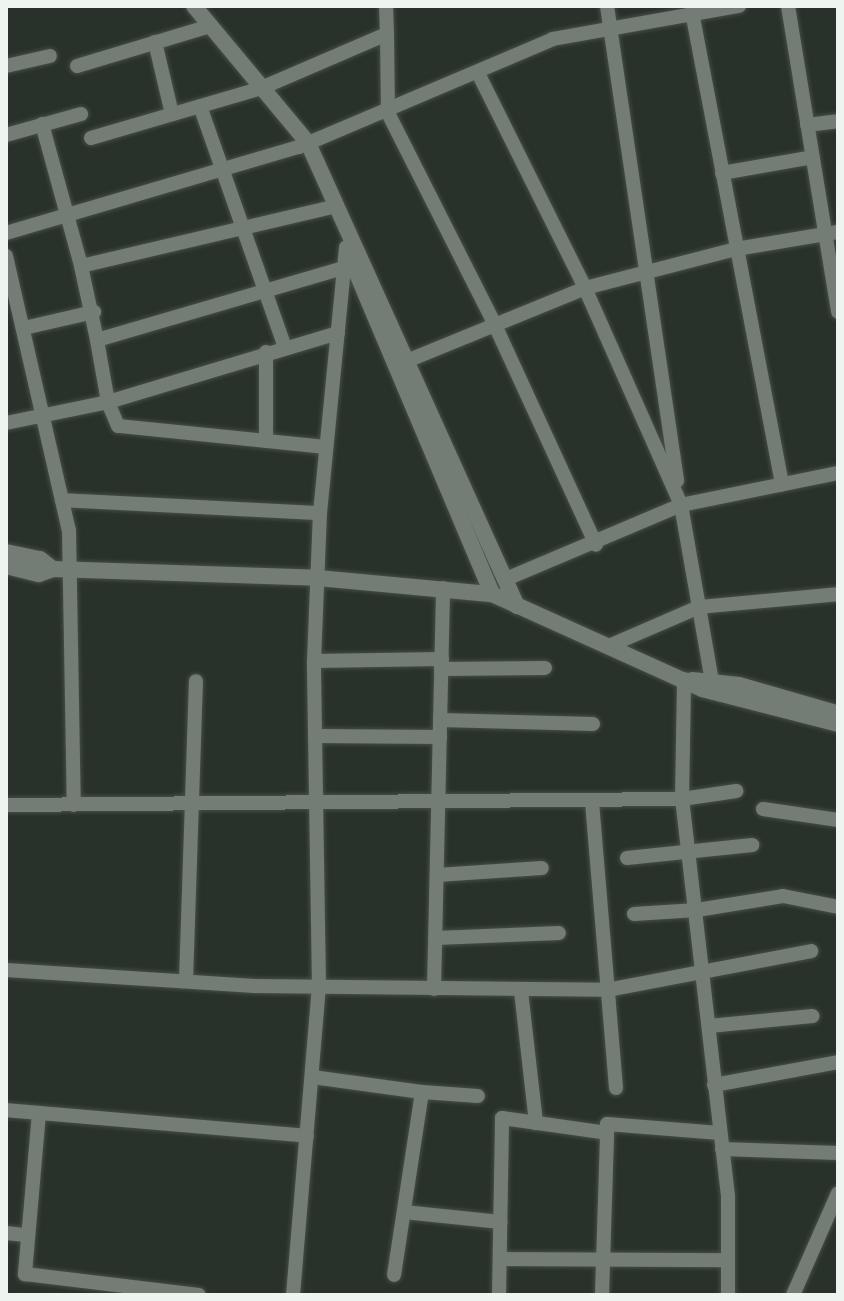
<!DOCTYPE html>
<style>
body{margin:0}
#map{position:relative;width:844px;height:1301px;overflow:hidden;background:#28312a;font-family:Raleway,sans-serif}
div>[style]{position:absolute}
.roads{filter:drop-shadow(0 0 2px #464e47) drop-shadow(0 0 2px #464e47)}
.minor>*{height:14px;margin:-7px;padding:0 7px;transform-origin:7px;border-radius:7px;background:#737d75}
.tertiary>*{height:16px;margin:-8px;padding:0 8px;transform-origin:8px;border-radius:8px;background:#737d75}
span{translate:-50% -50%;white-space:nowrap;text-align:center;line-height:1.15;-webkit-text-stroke:8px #1e2720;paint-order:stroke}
.frame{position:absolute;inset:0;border:8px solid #eef4ef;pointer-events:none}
</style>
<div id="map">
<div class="roads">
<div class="minor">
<div style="left:607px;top:6px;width:480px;rotate:81.6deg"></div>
<div style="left:788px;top:6px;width:310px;rotate:80.7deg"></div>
<div style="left:692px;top:12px;width:481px;rotate:79.2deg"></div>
<div style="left:387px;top:34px;width:79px;rotate:89.3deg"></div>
<div style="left:388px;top:113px;width:235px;rotate:63.2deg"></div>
<div style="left:494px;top:323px;width:244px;rotate:65.3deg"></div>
<div style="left:155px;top:42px;width:74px;rotate:76.7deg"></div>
<div style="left:6px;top:66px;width:45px;rotate:-12.8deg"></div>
<div style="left:77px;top:66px;width:139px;rotate:-16.7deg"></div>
<div style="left:478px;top:73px;width:240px;rotate:63.5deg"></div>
<div style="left:585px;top:288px;width:156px;rotate:-14.5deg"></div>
<div style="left:736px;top:249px;width:103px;rotate:-9.5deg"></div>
<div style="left:200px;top:106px;width:256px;rotate:70.6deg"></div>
<div style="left:42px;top:124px;width:147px;rotate:74.6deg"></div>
<div style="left:807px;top:125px;width:31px;rotate:-7deg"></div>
<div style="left:6px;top:135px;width:78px;rotate:-15.6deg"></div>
<div style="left:91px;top:138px;width:175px;rotate:-16.3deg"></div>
<div style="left:259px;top:89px;width:139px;rotate:-23.3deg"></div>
<div style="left:387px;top:34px;width:28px;rotate:-92deg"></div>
<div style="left:722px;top:173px;width:92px;rotate:-10deg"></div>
<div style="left:6px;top:233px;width:305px;rotate:-16.4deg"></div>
<div style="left:299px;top:147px;width:276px;rotate:-23deg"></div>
<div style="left:553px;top:39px;width:189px;rotate:-10.1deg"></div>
<div style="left:6px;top:256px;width:281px;rotate:77.1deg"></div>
<div style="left:69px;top:530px;width:275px;rotate:89deg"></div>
<div style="left:24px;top:328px;width:72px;rotate:-12.9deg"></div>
<div style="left:97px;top:340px;width:76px;rotate:-102.2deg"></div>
<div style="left:81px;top:266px;width:255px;rotate:-13.2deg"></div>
<div style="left:266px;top:352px;width:89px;rotate:90deg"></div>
<div style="left:399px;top:364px;width:201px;rotate:-22.2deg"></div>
<div style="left:585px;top:288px;width:237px;rotate:66.1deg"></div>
<div style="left:681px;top:505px;width:160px;rotate:-11.5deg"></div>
<div style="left:6px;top:423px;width:104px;rotate:-11.6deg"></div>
<div style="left:108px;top:402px;width:63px;rotate:-100.1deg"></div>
<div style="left:97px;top:340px;width:257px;rotate:-16.3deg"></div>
<div style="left:326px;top:447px;width:209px;rotate:-174.2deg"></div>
<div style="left:118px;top:426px;width:26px;rotate:-113deg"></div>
<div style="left:108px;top:402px;width:240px;rotate:-16.7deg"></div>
<div style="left:62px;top:500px;width:258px;rotate:2.9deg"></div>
<div style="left:506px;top:579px;width:190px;rotate:-22.9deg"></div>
<div style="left:681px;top:505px;width:104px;rotate:80deg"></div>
<div style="left:699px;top:607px;width:98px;rotate:156.6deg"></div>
<div style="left:314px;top:661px;width:128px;rotate:-0.9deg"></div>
<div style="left:441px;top:669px;width:104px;rotate:-0.6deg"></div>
<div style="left:714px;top:693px;width:87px;rotate:-99.9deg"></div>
<div style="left:699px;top:607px;width:140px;rotate:-5.3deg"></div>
<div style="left:440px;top:720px;width:153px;rotate:1.5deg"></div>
<div style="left:315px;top:736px;width:125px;rotate:0.5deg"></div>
<div style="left:592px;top:802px;width:287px;rotate:85.2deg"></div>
<div style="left:6px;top:805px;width:676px;rotate:-0.51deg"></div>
<div style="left:682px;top:799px;width:120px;rotate:-89deg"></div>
<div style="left:763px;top:809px;width:76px;rotate:8.3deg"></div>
<div style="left:627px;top:858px;width:126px;rotate:-5.9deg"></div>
<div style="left:437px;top:875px;width:105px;rotate:-3.8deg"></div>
<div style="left:634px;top:914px;width:63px;rotate:-3.6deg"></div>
<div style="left:697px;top:910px;width:87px;rotate:-9.2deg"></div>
<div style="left:783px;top:896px;width:56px;rotate:11.3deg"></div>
<div style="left:436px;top:938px;width:123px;rotate:-2.3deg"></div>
<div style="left:6px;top:970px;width:249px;rotate:3.7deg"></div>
<div style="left:254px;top:986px;width:353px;rotate:0.6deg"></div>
<div style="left:607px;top:990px;width:208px;rotate:-10.8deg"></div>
<div style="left:186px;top:981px;width:300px;rotate:-88.1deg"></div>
<div style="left:434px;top:989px;width:401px;rotate:-88.7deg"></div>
<div style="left:521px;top:991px;width:133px;rotate:83.5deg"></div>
<div style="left:709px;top:1026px;width:104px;rotate:-5.5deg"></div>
<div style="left:312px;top:1077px;width:111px;rotate:7.8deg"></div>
<div style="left:422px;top:1092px;width:185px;rotate:98.7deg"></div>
<div style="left:714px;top:1085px;width:126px;rotate:-10.5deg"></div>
<div style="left:422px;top:1092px;width:56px;rotate:4.1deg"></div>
<div style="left:6px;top:1110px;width:302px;rotate:4.9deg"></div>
<div style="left:39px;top:1113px;width:162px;rotate:95deg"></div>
<div style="left:25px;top:1274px;width:175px;rotate:6.9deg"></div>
<div style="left:722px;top:1149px;width:116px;rotate:2deg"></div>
<div style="left:404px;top:1212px;width:97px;rotate:5.9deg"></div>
<div style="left:6px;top:1233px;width:20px;rotate:6deg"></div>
<div style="left:500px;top:1259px;width:228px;rotate:0.3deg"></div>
<div style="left:293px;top:1295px;width:309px;rotate:-85.2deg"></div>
<div style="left:319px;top:987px;width:326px;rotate:-90.9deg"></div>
<div style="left:314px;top:661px;width:148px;rotate:-87.7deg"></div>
<div style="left:320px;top:513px;width:267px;rotate:-84.4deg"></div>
<div style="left:499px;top:1295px;width:177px;rotate:-89deg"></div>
<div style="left:502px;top:1118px;width:106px;rotate:8.1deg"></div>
<div style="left:607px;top:1133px;width:9px;rotate:-90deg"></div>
<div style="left:607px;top:1124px;width:113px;rotate:4.6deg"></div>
<div style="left:602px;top:1295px;width:162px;rotate:-88.2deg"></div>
<div style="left:728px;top:1295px;width:99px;rotate:-90deg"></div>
<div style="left:728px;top:1196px;width:400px;rotate:-96.6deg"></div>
<div style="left:682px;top:799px;width:55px;rotate:-8.4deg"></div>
<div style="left:793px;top:1295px;width:111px;rotate:-66.2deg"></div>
</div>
<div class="tertiary">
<div style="left:194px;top:6px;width:178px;rotate:50.2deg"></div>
<div style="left:308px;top:143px;width:508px;rotate:65.71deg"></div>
<div style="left:352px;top:262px;width:360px;rotate:67.1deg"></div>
<div style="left:6px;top:552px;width:35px;rotate:12deg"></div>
<div style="left:40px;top:559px;width:16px;rotate:38deg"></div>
<div style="left:6px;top:566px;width:34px;rotate:14deg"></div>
<div style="left:39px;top:574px;width:15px;rotate:-20deg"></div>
<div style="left:53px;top:569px;width:265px;rotate:1.9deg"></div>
<div style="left:318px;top:578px;width:175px;rotate:5.3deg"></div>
<div style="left:492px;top:594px;width:230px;rotate:24.3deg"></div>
<div style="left:702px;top:689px;width:140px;rotate:14.4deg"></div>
<div style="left:692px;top:680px;width:47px;rotate:6.1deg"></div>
<div style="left:739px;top:685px;width:101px;rotate:16.1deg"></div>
</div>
</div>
<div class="frame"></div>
</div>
